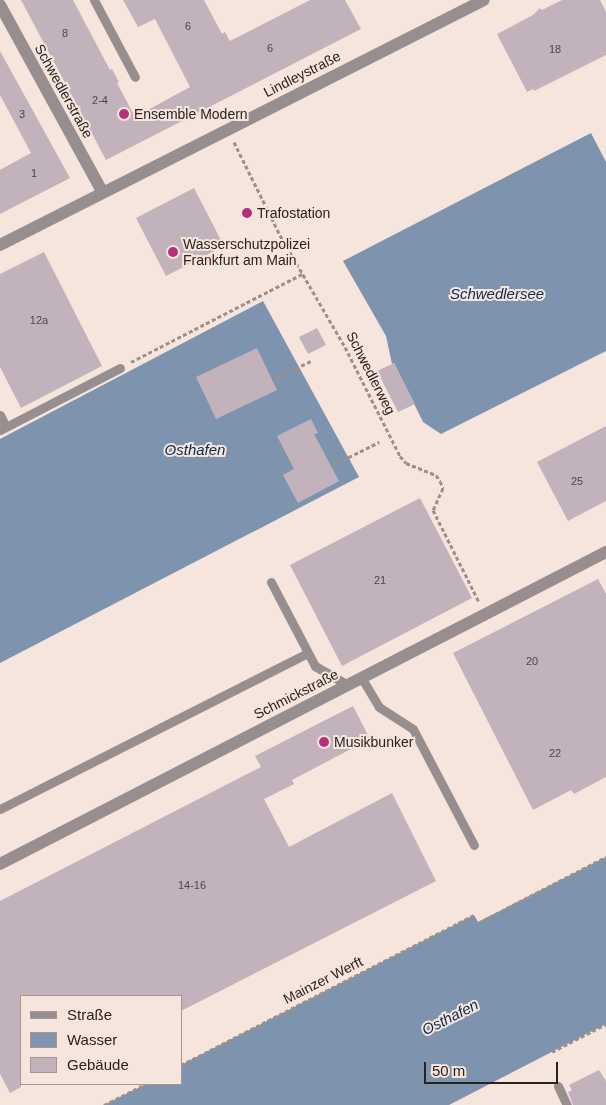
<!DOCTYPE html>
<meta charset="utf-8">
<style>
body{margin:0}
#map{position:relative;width:606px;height:1105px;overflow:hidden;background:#f6e5dd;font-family:Arial,sans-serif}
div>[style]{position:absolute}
.water>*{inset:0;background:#7d93ae}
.building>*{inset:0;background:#c1b2bc}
.path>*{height:3px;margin-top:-1.5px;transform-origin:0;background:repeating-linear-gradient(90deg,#9c908a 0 4px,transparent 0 6.5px)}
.service>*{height:9px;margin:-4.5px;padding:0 4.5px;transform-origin:4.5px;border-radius:4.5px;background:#978f8f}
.minor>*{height:12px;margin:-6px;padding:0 6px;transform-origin:6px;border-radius:6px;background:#978f8f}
.dots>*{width:14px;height:14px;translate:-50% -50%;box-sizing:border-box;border:2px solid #f6e5dd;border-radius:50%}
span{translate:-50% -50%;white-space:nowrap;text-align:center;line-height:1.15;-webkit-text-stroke:4px #f6e5dd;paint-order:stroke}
.number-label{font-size:11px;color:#4f4747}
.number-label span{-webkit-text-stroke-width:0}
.street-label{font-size:14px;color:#292320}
.poi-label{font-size:14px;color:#292320}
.left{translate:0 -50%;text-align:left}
.water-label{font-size:15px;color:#092a4f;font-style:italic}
.legend{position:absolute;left:20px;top:995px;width:162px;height:90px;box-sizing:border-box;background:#f6e5dd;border:1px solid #a49791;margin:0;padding:6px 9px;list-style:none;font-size:15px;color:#292320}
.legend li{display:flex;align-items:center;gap:10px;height:25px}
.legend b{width:25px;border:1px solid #a49791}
.scale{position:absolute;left:424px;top:1062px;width:134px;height:22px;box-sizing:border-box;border:2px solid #292320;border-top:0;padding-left:6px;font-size:15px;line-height:18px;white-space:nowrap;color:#292320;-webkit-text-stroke:4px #f6e5dd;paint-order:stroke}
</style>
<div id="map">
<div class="water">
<div style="clip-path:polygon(591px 133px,606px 162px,606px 351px,441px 434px,423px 422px,394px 363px,392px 364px,386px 336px,343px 261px)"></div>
<div style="clip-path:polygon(263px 301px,359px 477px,0 663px,0 439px)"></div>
<div style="clip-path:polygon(606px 857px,606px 1024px,449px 1105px,104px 1105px,146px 1084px,181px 1084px,181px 1065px,474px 915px,478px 922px)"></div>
</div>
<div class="building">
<div style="clip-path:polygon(21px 0,73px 0,110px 70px,112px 69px,119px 82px,117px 83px,135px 117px,190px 87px,155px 19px,138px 27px,123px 0,204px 0,222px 34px,225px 32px,230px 41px,310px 0,345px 0,361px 29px,106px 160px)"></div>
<div style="clip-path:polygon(562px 0,600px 0,606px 12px,606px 55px,534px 91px,533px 89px,527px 92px,497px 34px,533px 15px,540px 8px,542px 10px)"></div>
<div style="clip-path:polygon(0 51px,70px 178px,0 214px,0 170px,31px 153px,0 95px)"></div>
<div style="clip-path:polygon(194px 188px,224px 246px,166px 276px,136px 218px)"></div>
<div style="clip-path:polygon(44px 252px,102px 366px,21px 408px,0 367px,0 274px)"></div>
<div style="clip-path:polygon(317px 328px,326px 345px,308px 354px,299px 337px)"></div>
<div style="clip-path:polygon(257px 348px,277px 390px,216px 419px,196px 377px)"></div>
<div style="clip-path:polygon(394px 363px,415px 404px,398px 412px,377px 371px)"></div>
<div style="clip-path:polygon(311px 419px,318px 433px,314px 434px,339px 481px,298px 503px,283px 475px,294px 469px,277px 436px)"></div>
<div style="clip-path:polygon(606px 426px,606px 501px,568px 521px,537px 462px)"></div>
<div style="clip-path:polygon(420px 498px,472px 598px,342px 666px,290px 565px)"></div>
<div style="clip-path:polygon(598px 579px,606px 594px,606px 777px,574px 794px,571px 790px,533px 810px,453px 653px)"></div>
<div style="clip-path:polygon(353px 706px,370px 739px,292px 780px,294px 784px,264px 799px,289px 847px,392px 793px,436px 881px,181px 1011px,181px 996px,21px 996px,21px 1087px,10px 1093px,0 1074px,0 901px,261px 767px,255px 756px)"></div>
<div style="clip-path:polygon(599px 1070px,606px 1081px,606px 1105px,573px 1105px,568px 1092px,572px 1090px,569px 1085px)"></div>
</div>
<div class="path">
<div style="left:234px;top:142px;width:104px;rotate:63.7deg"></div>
<div style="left:280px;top:235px;width:129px;rotate:59.9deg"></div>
<div style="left:345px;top:347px;width:122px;rotate:63.2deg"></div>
<div style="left:400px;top:456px;width:9px;rotate:49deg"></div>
<div style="left:406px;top:463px;width:32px;rotate:22deg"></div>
<div style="left:436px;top:475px;width:7px;rotate:56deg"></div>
<div style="left:440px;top:481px;width:8px;rotate:67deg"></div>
<div style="left:443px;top:488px;width:24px;rotate:114deg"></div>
<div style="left:433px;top:510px;width:103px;rotate:63.4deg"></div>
<div style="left:131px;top:362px;width:195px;rotate:-27.2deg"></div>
<div style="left:272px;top:380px;width:43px;rotate:-26deg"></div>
<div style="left:331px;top:466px;width:54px;rotate:-26.6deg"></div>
<div style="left:478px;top:923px;width:144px;rotate:-27.3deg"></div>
<div style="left:552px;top:1052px;width:61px;rotate:-27.4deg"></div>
<div style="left:181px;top:1065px;width:329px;rotate:-27.1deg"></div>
<div style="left:104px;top:1105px;width:47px;rotate:-26.6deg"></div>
</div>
<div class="service">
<div style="left:94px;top:0;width:87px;rotate:62deg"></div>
<div style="left:0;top:415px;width:13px;rotate:63deg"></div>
<div style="left:0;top:430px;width:135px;rotate:-27.3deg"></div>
<div style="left:271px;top:582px;width:95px;rotate:62.4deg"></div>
<div style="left:315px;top:666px;width:38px;rotate:30deg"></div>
<div style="left:361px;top:677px;width:35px;rotate:59deg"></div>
<div style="left:379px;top:707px;width:40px;rotate:32.9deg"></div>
<div style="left:413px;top:729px;width:131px;rotate:62.3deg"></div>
<div style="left:0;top:809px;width:345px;rotate:-26.9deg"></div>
<div style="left:558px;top:1086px;width:21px;rotate:65deg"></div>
</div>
<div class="minor">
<div style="left:0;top:5px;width:212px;rotate:61.3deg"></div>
<div style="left:0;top:245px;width:542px;rotate:-26.85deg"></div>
<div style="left:0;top:864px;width:682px;rotate:-27.24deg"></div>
</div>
<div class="dots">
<div style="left:124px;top:114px;background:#b43078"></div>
<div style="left:247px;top:213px;background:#b43078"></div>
<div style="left:173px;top:252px;background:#b43078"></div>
<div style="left:324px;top:742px;background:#b43078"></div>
</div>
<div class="number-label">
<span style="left:188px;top:26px">6</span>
<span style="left:65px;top:33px">8</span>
<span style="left:270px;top:48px">6</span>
<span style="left:555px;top:49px">18</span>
<span style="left:100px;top:100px">2-4</span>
<span style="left:22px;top:114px">3</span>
<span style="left:34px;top:173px">1</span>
<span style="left:39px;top:320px">12a</span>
<span style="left:577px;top:481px">25</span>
<span style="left:380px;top:580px">21</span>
<span style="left:532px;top:661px">20</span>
<span style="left:555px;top:753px">22</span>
<span style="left:192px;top:885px">14-16</span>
</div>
<div class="street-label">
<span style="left:302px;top:74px;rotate:-27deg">Lindleystraße</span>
<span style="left:64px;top:91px;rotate:61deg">Schwedlerstraße</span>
<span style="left:371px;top:373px;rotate:63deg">Schwedlerweg</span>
<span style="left:296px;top:694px;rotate:-27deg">Schmickstraße</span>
<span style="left:323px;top:980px;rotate:-27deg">Mainzer Werft</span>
</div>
<div class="poi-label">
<span class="left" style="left:134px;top:114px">Ensemble Modern</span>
<span class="left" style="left:257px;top:213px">Trafostation</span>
<span class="left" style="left:183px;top:252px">Wasserschutzpolizei<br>Frankfurt am Main</span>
<span class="left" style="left:334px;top:742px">Musikbunker</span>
</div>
<div class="water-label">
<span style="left:497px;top:294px">Schwedlersee</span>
<span style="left:195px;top:450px">Osthafen</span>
<span style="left:450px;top:1017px;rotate:-27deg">Osthafen</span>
</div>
<ul class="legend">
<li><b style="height:6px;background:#978f8f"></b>Straße</li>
<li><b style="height:14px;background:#7d93ae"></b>Wasser</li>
<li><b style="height:14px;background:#c1b2bc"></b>Gebäude</li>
</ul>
<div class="scale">50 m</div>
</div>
